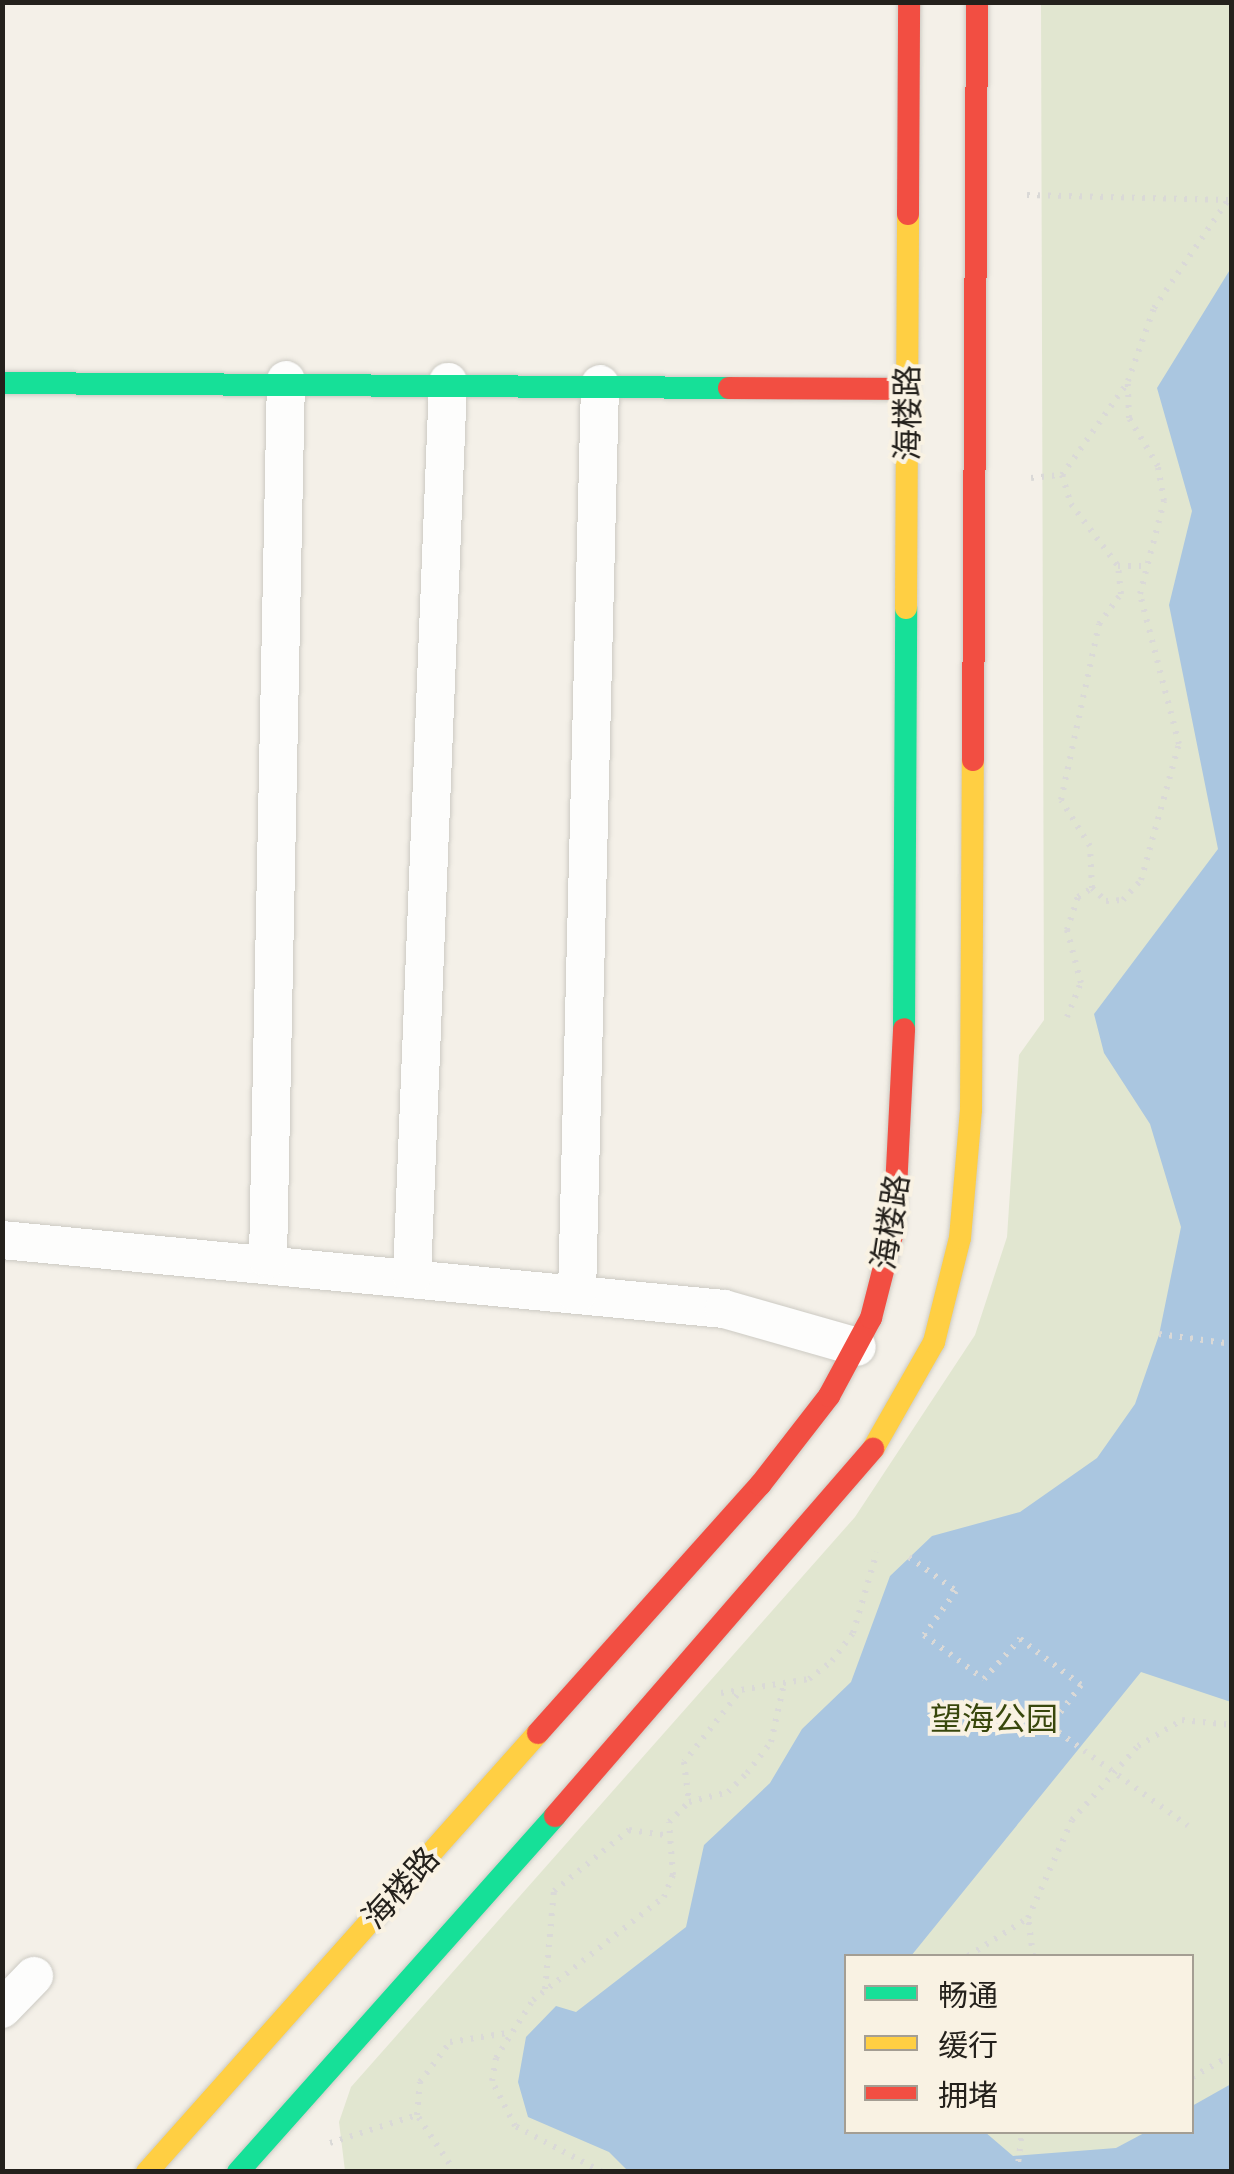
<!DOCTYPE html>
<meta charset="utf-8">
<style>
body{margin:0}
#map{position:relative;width:1234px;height:2174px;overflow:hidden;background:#f4f0e8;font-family:"Fira Sans","Noto Sans SC",sans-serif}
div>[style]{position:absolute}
.green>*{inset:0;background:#e1e6d0}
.water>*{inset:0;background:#aac6e0}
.path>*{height:6px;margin-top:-3px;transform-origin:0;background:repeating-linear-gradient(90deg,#dad9d7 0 2.5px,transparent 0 10.5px)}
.roads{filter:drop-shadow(0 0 2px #cccac3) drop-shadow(0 0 2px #cccac3)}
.street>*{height:38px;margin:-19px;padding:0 19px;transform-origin:19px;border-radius:19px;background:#fdfdfc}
.fast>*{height:22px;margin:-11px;padding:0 11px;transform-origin:11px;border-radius:11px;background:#16e098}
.slow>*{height:22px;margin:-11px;padding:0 11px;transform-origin:11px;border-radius:11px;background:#ffcf43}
.jam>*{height:22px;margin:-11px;padding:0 11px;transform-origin:11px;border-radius:11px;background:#f24e42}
span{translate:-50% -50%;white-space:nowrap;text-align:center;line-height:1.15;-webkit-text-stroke:8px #f9f2e3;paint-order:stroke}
.street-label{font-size:32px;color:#24211c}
.park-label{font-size:32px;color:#38470c}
.frame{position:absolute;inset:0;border:5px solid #24211c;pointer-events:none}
.legend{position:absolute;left:844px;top:1954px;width:350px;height:180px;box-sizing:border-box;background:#f9f2e3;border:2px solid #a49e93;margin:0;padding:12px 18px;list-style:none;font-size:30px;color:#24211c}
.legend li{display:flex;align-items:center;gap:20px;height:50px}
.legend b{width:50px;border:2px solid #a49e93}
</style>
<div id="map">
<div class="green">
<div style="clip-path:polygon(evenodd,1041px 3px,1231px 3px,1231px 2171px,345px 2171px,339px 2122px,351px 2087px,855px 1517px,975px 1335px,1007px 1237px,1019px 1055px,1044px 1020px,1041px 3px,846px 1956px,1192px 1956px,1192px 2132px,846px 2132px,846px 1956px)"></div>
</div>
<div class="water">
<div style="clip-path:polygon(1231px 268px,1231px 1702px,1141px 1672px,911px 1956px,846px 1956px,846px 2132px,985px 2132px,1013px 2156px,1116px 2148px,1146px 2132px,1192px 2132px,1192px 2106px,1231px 2084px,1231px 2171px,628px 2171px,609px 2152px,528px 2117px,518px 2082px,526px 2037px,556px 2006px,576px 2012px,686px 1927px,704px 1845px,770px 1783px,802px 1729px,851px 1682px,890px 1576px,932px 1536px,1020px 1512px,1097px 1458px,1135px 1404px,1159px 1335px,1181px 1227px,1150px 1124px,1104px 1053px,1094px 1014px,1218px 849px,1169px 605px,1192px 511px,1157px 388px)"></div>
</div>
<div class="path">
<div style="left:1027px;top:195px;width:201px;rotate:1.4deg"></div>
<div style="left:1062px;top:475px;width:30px;rotate:73deg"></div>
<div style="left:1071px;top:504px;width:78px;rotate:52.8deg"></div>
<div style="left:1118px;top:566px;width:27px"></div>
<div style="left:1031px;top:478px;width:31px;rotate:-6deg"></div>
<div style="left:1062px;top:475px;width:114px;rotate:-54.6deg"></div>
<div style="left:1092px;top:888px;width:42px;rotate:-92.7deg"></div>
<div style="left:1090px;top:846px;width:54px;rotate:-122.2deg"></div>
<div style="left:1061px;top:800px;width:180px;rotate:-77.8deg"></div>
<div style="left:1099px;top:624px;width:37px;rotate:-54deg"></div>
<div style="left:1121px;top:594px;width:28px;rotate:-96deg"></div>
<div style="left:1067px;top:1017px;width:37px;rotate:-68deg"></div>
<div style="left:1081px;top:983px;width:55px;rotate:-104.8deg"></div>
<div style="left:1067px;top:930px;width:35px;rotate:-72deg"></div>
<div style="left:1078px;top:897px;width:17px;rotate:-33deg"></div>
<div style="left:1092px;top:888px;width:19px;rotate:43deg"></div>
<div style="left:1106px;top:901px;width:17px;rotate:-3deg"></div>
<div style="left:1123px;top:900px;width:27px;rotate:-48deg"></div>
<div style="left:1141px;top:880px;width:141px;rotate:-74.4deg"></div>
<div style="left:1179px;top:744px;width:155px;rotate:-104.6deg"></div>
<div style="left:1140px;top:594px;width:96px;rotate:-75.5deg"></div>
<div style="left:1164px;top:501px;width:36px;rotate:-100deg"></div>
<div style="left:1158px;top:466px;width:56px;rotate:-121.1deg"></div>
<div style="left:1129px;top:418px;width:37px;rotate:-92deg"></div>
<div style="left:1128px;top:381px;width:77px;rotate:-70.4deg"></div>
<div style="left:1154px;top:308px;width:138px;rotate:-55.6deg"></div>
<div style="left:1159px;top:1334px;width:74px;rotate:7.8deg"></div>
<div style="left:909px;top:1557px;width:58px;rotate:35.9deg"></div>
<div style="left:956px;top:1591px;width:54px;rotate:126deg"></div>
<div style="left:924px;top:1635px;width:74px;rotate:36.3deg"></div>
<div style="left:984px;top:1679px;width:54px;rotate:-48deg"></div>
<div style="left:1020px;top:1639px;width:76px;rotate:37deg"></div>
<div style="left:1081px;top:1685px;width:51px;rotate:127.1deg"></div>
<div style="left:1050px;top:1726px;width:170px;rotate:35.9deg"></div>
<div style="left:721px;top:1693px;width:89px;rotate:-9deg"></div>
<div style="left:809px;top:1679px;width:29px;rotate:-38deg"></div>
<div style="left:832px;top:1661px;width:35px;rotate:-53deg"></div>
<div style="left:853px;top:1633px;width:84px;rotate:-73.5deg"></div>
<div style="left:737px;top:1695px;width:85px;rotate:128.3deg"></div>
<div style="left:684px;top:1762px;width:40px;rotate:82.9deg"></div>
<div style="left:689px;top:1802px;width:40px;rotate:-14.4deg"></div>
<div style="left:728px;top:1792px;width:27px;rotate:-45deg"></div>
<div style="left:747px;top:1773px;width:39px;rotate:-52deg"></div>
<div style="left:771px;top:1742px;width:59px;rotate:-77.4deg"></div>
<div style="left:968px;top:1956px;width:71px;rotate:-32.3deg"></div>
<div style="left:1033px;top:1956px;width:38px;rotate:-97deg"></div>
<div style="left:1028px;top:1918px;width:107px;rotate:-65.8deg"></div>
<div style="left:1072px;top:1820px;width:99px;rotate:-48.3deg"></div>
<div style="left:1138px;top:1746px;width:51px;rotate:-30.6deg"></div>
<div style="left:1182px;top:1720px;width:50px;rotate:5.7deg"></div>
<div style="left:545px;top:1989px;width:98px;rotate:-84.8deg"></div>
<div style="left:554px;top:1891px;width:97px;rotate:-39.1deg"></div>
<div style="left:629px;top:1830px;width:37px;rotate:8deg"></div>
<div style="left:1192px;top:2077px;width:46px;rotate:-28.8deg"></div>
<div style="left:330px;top:2143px;width:91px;rotate:-17.8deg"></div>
<div style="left:455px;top:2172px;width:69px;rotate:-123.7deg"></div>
<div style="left:417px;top:2115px;width:33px;rotate:-85deg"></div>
<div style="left:420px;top:2082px;width:50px;rotate:-53.1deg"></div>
<div style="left:450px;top:2042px;width:58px;rotate:-9deg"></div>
<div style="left:602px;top:2172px;width:98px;rotate:-152.1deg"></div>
<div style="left:515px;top:2126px;width:51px;rotate:-117.1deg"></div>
<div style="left:492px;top:2081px;width:23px;rotate:-80deg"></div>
<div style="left:496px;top:2058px;width:69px;rotate:-57.5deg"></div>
<div style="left:533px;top:2000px;width:167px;rotate:-38.2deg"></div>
<div style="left:664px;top:1897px;width:24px;rotate:-68deg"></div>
<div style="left:673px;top:1875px;width:53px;rotate:-94.3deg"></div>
<div style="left:669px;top:1822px;width:28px;rotate:-45deg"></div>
<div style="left:1017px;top:2172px;width:40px;rotate:-82.9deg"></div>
</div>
<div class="roads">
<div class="street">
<div style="left:2px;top:1240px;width:725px;rotate:5.46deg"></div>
<div style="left:724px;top:1309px;width:138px;rotate:15.9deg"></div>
<div style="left:268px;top:1259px;width:879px;rotate:-88.83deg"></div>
<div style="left:412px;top:1276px;width:895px;rotate:-87.69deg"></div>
<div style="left:577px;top:1294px;width:910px;rotate:-88.55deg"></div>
<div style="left:2px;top:2009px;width:46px;rotate:-45.9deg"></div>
</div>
<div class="fast">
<div style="left:2px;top:383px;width:727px;rotate:0.39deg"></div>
<div style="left:904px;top:1029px;width:421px;rotate:-89.7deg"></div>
<div style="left:238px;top:2172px;width:477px;rotate:-48.3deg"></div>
</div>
<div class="slow">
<div style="left:906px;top:608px;width:394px;rotate:-89.7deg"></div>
<div style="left:873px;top:1449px;width:123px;rotate:-60.3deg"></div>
<div style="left:934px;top:1342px;width:107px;rotate:-76deg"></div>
<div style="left:960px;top:1238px;width:128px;rotate:-85.1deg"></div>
<div style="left:971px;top:1110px;width:350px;rotate:-89.7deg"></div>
<div style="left:147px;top:2172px;width:588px;rotate:-48.31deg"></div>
</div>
<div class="jam">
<div style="left:908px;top:214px;width:212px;rotate:-89.7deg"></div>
<div style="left:729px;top:388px;width:179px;rotate:0.3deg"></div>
<div style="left:973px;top:760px;width:758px;rotate:-89.7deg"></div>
<div style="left:538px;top:1733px;width:333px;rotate:-48.2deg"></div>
<div style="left:760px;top:1485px;width:113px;rotate:-52.2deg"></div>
<div style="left:829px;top:1396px;width:89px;rotate:-61.7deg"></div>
<div style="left:871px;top:1318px;width:93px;rotate:-75.7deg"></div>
<div style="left:894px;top:1228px;width:199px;rotate:-87.1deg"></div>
<div style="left:555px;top:1816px;width:486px;rotate:-49.1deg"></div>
</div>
</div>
<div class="street-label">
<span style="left:908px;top:413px;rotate:-90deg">海楼路</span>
<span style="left:891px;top:1222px;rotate:-81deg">海楼路</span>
<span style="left:401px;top:1888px;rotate:-48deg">海楼路</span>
</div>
<div class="park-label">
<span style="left:994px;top:1719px">望海公园</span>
</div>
<div class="frame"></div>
<ul class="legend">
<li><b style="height:12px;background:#16e098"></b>畅通</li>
<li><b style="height:12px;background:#ffcf43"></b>缓行</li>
<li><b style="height:12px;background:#f24e42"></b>拥堵</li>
</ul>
</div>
